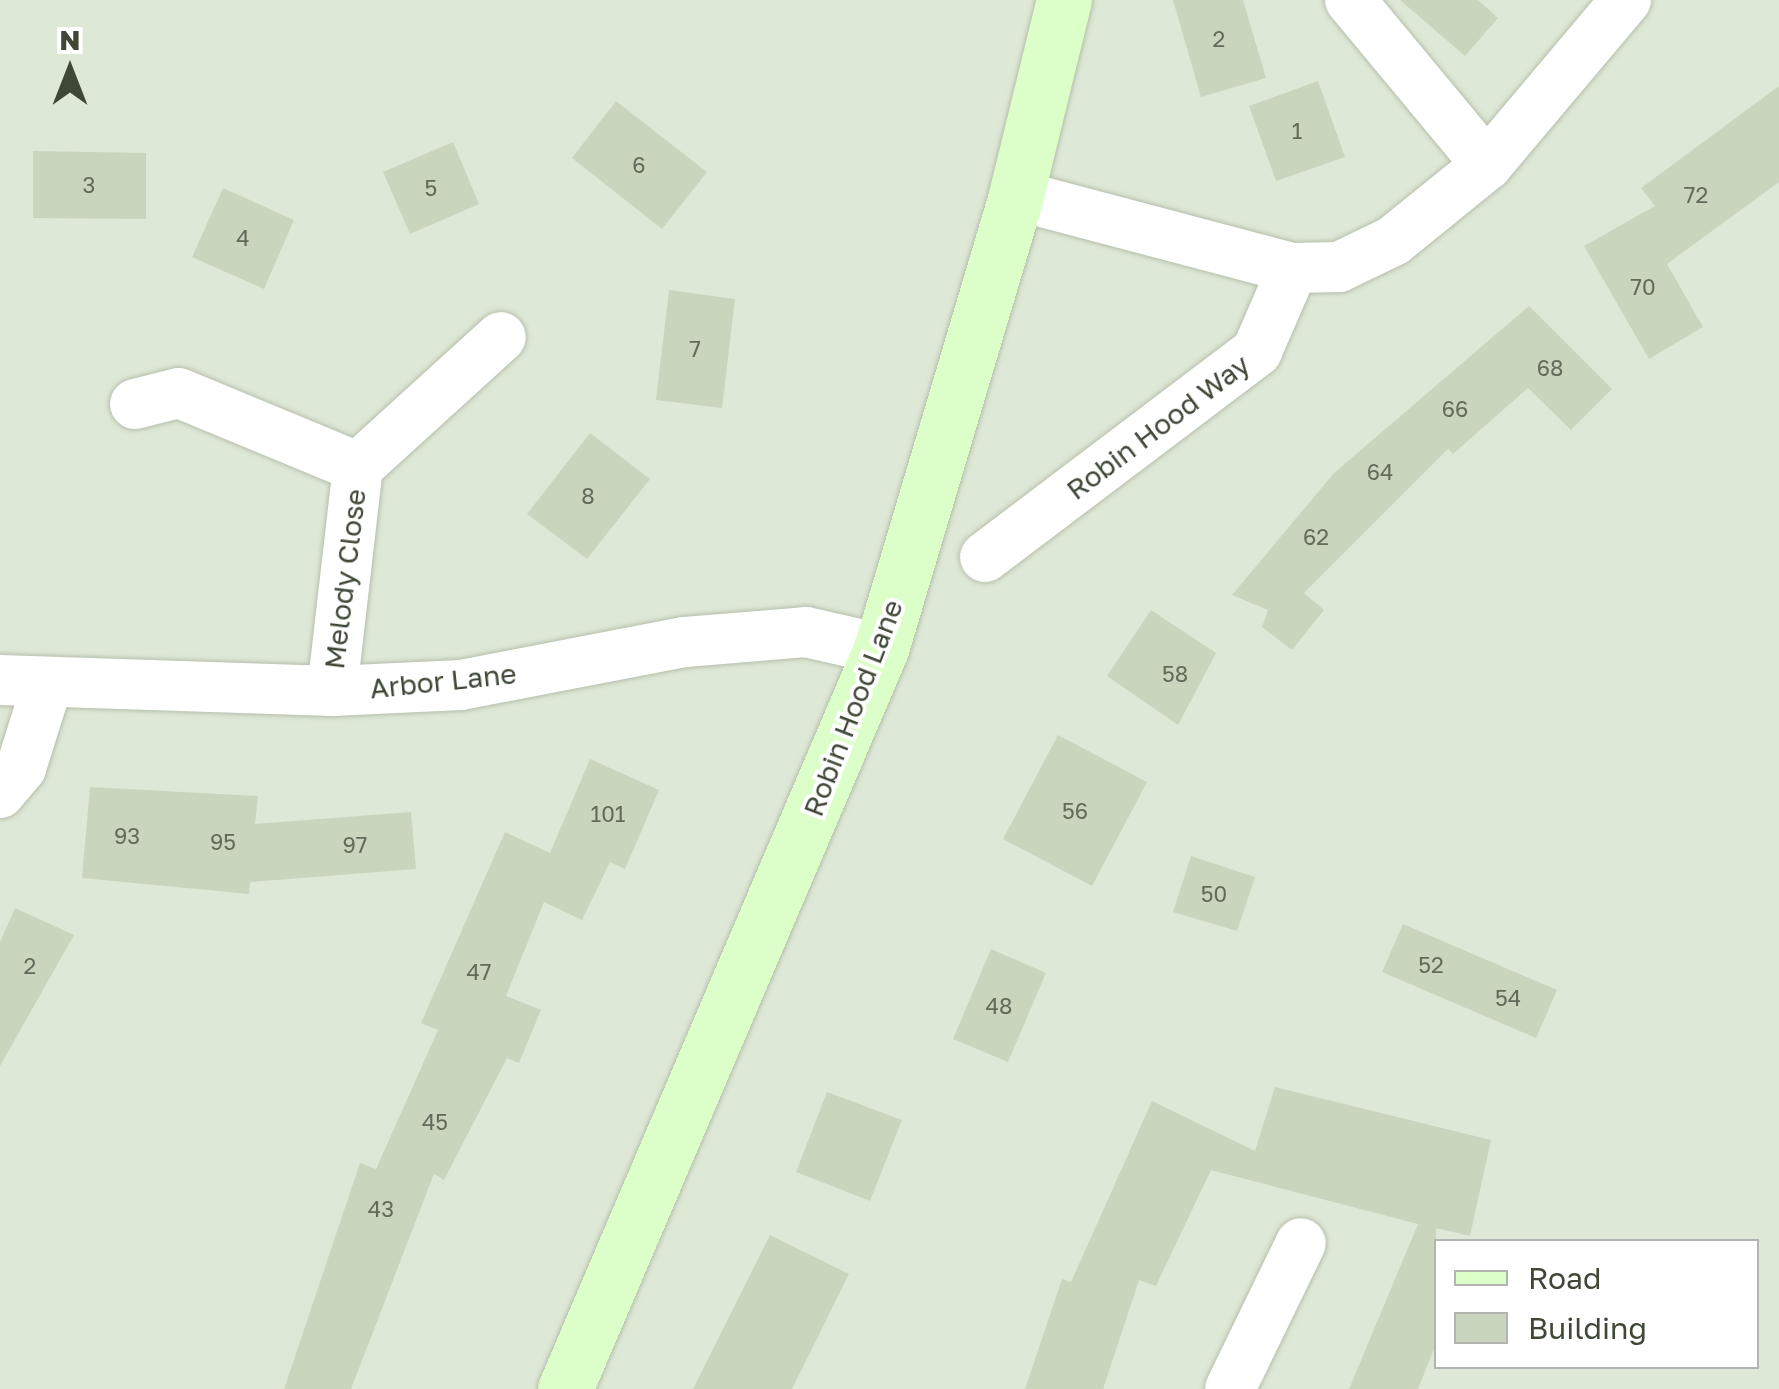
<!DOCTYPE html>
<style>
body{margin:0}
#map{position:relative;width:1779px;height:1389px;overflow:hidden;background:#edf4e8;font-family:"Golos Text",sans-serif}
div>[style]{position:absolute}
.residential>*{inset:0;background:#dee8d6}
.building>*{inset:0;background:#cad5be}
.roads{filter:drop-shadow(0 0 2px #b5bfab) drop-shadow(0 0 2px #b5bfab)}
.minor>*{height:50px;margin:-25px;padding:0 25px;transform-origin:25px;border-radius:25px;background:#fff}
.secondary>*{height:55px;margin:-27.5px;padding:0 27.5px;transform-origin:27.5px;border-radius:27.5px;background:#dcfec8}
span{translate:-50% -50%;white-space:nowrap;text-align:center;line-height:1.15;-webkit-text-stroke:8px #fff;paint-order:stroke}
.number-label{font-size:22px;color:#626a59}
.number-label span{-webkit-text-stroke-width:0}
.street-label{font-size:28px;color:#3f4737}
.legend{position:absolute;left:1434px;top:1239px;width:325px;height:130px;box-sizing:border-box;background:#fff;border:2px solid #b2b5af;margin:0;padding:12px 18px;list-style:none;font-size:30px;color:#3f4737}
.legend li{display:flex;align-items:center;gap:20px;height:50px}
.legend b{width:50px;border:2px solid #b2b5af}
.north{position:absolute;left:20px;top:20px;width:100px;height:100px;-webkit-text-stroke:8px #fff;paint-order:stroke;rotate:0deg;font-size:28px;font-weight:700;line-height:40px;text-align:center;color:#3f4737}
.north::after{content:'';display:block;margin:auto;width:35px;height:45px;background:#3f4737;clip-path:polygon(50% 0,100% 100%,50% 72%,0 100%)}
</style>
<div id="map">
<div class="residential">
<div style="clip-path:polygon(evenodd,0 0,1779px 0,1779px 1389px,0 1389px,0 0,1436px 1242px,1756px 1242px,1756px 1366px,1436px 1366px,1436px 1242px)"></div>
</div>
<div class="building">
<div style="clip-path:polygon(1173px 0,1243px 0,1266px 78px,1201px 97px)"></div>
<div style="clip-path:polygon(1400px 0,1478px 0,1498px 18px,1465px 56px)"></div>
<div style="clip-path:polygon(1318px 81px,1345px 157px,1276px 181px,1249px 106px)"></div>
<div style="clip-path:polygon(1779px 86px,1779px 182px,1667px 264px,1703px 327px,1649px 359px,1584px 246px,1655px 206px,1641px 188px)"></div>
<div style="clip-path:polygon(616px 101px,707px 172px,662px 229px,572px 158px)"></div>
<div style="clip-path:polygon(453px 142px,479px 204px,410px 234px,383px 172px)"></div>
<div style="clip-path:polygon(33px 151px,146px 153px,146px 219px,33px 218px)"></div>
<div style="clip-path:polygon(223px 188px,294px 220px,264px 289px,192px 257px)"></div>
<div style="clip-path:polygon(669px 290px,735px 299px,722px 408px,656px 400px)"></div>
<div style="clip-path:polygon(1529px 306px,1612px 389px,1571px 430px,1528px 388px,1453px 454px,1448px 449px,1304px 593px,1324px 610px,1292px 650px,1262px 627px,1268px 610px,1232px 595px,1334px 473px)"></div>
<div style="clip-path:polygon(590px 433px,650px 479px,587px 559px,527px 514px)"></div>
<div style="clip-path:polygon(1151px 610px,1216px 653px,1178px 725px,1107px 676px)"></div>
<div style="clip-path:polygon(1058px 735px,1147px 782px,1092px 886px,1003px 839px)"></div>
<div style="clip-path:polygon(590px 759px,659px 790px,625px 869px,610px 862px,582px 920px,544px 902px,506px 996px,541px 1010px,519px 1063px,507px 1058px,444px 1180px,434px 1174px,351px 1389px,284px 1389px,360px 1163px,376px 1169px,438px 1030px,421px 1023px,505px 832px,550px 853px)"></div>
<div style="clip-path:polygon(90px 787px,258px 796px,255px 824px,411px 812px,416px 869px,250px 882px,249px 894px,82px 878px)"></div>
<div style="clip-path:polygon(1191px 856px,1255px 877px,1237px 931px,1173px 912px)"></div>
<div style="clip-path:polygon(15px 908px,74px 935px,0 1066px,0 942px)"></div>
<div style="clip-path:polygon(1403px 924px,1557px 990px,1536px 1038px,1382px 972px)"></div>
<div style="clip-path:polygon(991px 949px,1046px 973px,1008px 1062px,953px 1039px)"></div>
<div style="clip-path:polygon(1275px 1087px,1491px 1140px,1470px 1236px,1436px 1228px,1436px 1344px,1418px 1389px,1349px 1389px,1418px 1224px,1211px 1170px,1156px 1286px,1139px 1280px,1103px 1389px,1025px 1389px,1062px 1279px,1071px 1282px,1152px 1101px,1255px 1151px)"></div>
<div style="clip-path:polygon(827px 1092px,902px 1120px,870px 1201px,796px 1172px)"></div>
<div style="clip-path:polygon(770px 1235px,849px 1274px,792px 1389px,693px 1389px)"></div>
</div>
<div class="roads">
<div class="minor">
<div style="left:1350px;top:0;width:214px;rotate:50.3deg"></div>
<div style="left:1016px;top:195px;width:286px;rotate:14.8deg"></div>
<div style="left:1293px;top:268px;width:46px;rotate:-1.2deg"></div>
<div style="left:1339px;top:267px;width:60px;rotate:-25.7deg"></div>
<div style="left:1393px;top:241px;width:121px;rotate:-39deg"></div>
<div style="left:1487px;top:165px;width:216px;rotate:-49.9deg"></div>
<div style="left:135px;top:404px;width:45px;rotate:-14deg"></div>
<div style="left:179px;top:393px;width:194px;rotate:22.5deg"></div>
<div style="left:985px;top:557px;width:341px;rotate:-37.1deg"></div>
<div style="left:1257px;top:351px;width:90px;rotate:-66.6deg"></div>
<div style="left:0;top:680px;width:332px;rotate:1.9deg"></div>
<div style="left:332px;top:691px;width:129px;rotate:-2.7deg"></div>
<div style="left:461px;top:685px;width:228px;rotate:-10.9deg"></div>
<div style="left:685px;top:642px;width:121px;rotate:-4.7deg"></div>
<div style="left:806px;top:632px;width:77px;rotate:12.8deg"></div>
<div style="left:332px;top:691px;width:226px;rotate:-83.4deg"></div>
<div style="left:358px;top:467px;width:193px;rotate:-42.3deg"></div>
<div style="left:0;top:793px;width:33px;rotate:-50deg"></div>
<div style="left:21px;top:768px;width:87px;rotate:-72.6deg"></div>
<div style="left:1230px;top:1389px;width:162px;rotate:-64.1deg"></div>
</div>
<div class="secondary">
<div style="left:565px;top:1389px;width:805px;rotate:-66.88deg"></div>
<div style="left:881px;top:649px;width:474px;rotate:-73.4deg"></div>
<div style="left:1016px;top:195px;width:201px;rotate:-76.2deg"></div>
</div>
</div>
<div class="number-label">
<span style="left:1219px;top:39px">2</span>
<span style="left:1297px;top:131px">1</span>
<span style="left:639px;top:165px">6</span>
<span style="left:89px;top:185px">3</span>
<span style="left:431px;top:188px">5</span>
<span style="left:1696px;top:195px">72</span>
<span style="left:243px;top:238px">4</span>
<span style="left:1643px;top:287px">70</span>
<span style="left:695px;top:349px">7</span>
<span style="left:1550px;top:368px">68</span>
<span style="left:1455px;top:409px">66</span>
<span style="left:1380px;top:472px">64</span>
<span style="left:588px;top:496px">8</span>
<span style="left:1316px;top:537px">62</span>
<span style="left:1175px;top:674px">58</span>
<span style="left:1075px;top:811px">56</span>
<span style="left:608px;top:814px">101</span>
<span style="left:127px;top:836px">93</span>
<span style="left:223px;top:842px">95</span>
<span style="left:355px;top:845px">97</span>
<span style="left:1214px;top:894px">50</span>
<span style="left:1431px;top:965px">52</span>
<span style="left:30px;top:966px">2</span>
<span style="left:479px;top:972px">47</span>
<span style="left:1508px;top:998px">54</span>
<span style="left:999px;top:1006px">48</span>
<span style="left:435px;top:1122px">45</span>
<span style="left:381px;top:1209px">43</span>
</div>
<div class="street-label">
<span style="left:1158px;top:427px;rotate:-37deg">Robin Hood Way</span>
<span style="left:345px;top:579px;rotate:-83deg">Melody Close</span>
<span style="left:443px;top:681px;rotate:-6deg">Arbor Lane</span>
<span style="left:853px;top:708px;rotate:-69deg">Robin Hood Lane</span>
</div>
<ul class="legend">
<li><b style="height:12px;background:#dcfec8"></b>Road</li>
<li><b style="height:28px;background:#cad5be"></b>Building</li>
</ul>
<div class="north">N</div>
</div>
